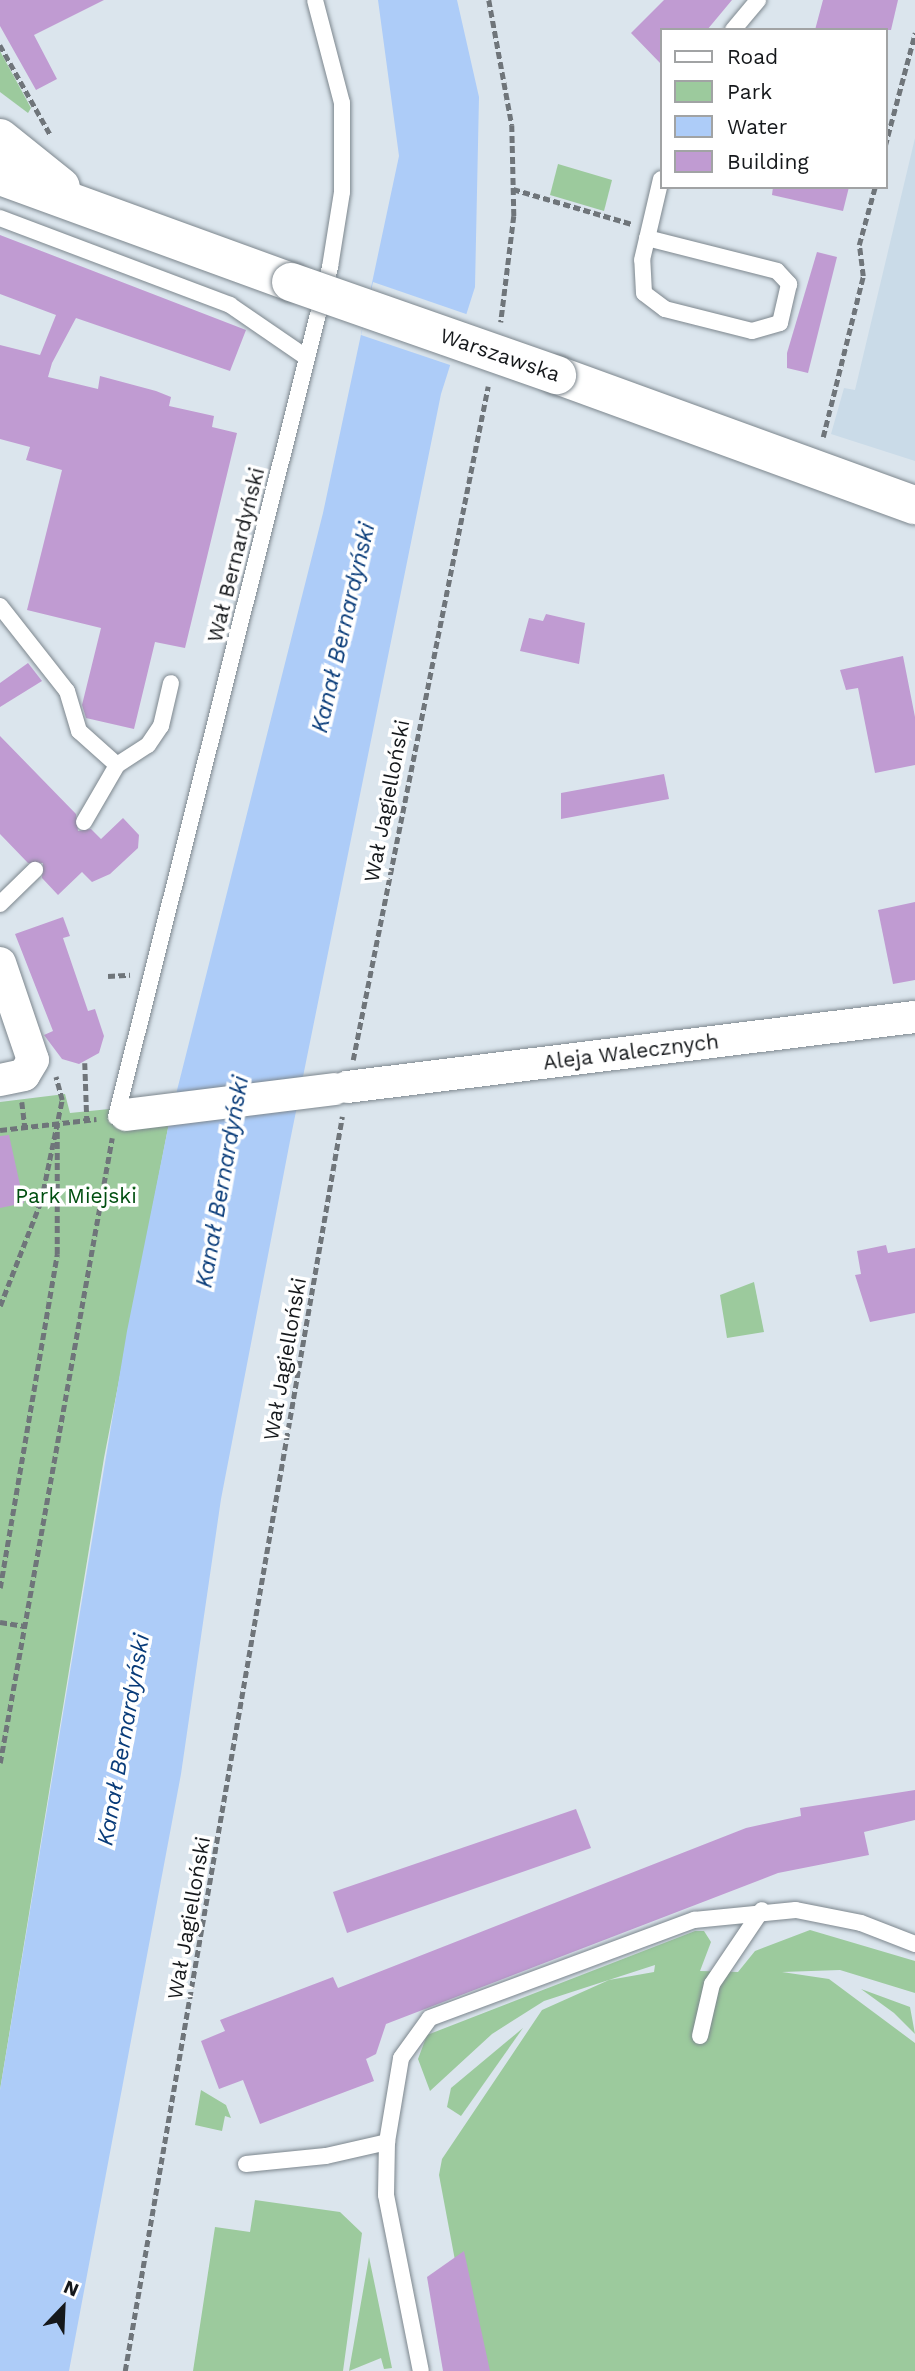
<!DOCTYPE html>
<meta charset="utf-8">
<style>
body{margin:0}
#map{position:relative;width:915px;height:2371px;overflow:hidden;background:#dbe5ed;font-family:"Work Sans",sans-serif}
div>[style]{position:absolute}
.built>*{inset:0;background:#cadbe8}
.green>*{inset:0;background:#9cca9d}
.water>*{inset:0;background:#adccf8}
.pier>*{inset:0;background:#dbe5ed}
.building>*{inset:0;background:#c09bd2}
.path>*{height:4.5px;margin-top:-2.25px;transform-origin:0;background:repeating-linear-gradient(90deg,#6f757a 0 7px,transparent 0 10.5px)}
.roads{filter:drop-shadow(0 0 2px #7d878e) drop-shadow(0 0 2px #7d878e)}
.lane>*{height:16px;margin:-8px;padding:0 8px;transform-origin:8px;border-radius:8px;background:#fff}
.street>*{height:32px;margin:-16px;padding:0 16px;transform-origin:16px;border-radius:16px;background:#fff}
.secondary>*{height:38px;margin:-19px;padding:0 19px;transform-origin:19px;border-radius:19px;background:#fff}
.bridges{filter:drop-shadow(0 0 2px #7d878e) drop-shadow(0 0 2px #7d878e)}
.secondary-bridge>*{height:38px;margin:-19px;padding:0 19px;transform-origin:19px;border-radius:19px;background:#fff}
span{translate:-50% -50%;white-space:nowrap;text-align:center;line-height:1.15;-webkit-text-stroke:7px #fff;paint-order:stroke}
.street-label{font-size:21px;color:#15181b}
.park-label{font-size:21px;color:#004f10}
.water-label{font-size:23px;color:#083b79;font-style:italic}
.legend{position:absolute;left:660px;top:28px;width:228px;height:161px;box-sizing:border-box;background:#fff;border:2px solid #a1a3a4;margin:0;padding:9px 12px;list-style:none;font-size:21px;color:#15181b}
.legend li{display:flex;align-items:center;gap:14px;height:35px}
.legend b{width:35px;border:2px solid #a1a3a4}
.north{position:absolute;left:28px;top:2273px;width:70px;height:70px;-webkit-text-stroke:5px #fff;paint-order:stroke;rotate:23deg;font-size:19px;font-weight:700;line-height:28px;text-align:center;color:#15181b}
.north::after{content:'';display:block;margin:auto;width:24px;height:32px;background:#15181b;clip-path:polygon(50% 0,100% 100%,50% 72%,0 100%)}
</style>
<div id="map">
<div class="built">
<div style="clip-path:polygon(915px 138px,915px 461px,831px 434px,844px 388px,855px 390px)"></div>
</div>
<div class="green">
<div style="clip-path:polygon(0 51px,31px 108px,28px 113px,0 92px)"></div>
<div style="clip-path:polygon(558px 164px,612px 180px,604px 211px,550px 195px)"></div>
<div style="clip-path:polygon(65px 1094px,70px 1113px,129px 1107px,170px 1118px,104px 1458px,0 2090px,0 1102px)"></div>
<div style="clip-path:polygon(754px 1282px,764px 1332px,727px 1338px,720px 1295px)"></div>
<div style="clip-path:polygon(810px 1930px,915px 1961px,915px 1993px,840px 1970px,782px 1972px,829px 1979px,915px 2043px,915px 2371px,452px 2371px,457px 2271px,439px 2175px,442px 2159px,542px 2010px,609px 1980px,654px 1972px,655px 1965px,544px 2001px,492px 2034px,430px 2091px,418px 2059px,427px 2035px,695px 1931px,704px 1931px,711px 1942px,700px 1971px,738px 1972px,755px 1951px)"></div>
<div style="clip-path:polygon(861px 1989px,910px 2007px,915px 2034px,894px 2013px)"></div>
<div style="clip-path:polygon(523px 2028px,461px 2116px,447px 2107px,451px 2088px)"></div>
<div style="clip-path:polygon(201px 2090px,226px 2105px,231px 2118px,225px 2116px,222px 2131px,195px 2125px)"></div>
<div style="clip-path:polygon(255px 2200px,340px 2212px,362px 2233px,343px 2371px,193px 2371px,215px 2227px,250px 2232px)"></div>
<div style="clip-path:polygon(369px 2257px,392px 2368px,384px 2369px,381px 2358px,349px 2371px)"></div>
</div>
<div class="water">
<div style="clip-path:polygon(378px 0,457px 0,479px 97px,475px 287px,441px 394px,290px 1141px,221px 1499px,181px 1774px,69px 2371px,0 2371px,0 2090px,127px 1331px,170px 1118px,323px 513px,399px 156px)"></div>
</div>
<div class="pier">
<div style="clip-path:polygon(373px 282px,469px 315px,453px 366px,361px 335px)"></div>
</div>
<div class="building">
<div style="clip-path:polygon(0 0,104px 0,34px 35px,57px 79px,36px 90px,0 26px)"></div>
<div style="clip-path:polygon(664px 0,732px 0,707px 30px,661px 30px,661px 64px,631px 33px)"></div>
<div style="clip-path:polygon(823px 0,898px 0,891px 30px,815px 30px)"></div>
<div style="clip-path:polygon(773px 187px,849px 187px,843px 211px,772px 195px)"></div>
<div style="clip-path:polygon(0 235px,246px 330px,230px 371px,76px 318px,52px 363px,48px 377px,98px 389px,100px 376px,156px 391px,171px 397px,169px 406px,214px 416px,212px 427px,237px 433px,185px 648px,155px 642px,134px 729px,86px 718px,82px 705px,101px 628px,27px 610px,62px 470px,26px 460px,30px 447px,0 439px,0 345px,40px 355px,56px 315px,0 294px)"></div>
<div style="clip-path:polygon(817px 252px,837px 257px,808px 373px,787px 368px,787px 353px)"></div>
<div style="clip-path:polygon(546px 614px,585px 623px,579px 664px,520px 651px,529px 618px,543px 621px)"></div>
<div style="clip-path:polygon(903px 656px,915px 717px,915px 765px,875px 773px,858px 688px,846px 690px,840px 670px)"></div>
<div style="clip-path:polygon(28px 663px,42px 681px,0 707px,0 683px)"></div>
<div style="clip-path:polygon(0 736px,76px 814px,78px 831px,91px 829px,101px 839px,123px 818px,139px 835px,138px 848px,110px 874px,92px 882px,82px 872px,58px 895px,42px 878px,43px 863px,28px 863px,0 834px)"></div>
<div style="clip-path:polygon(664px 774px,669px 799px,561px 819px,561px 793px)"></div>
<div style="clip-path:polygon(915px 902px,915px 980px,893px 984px,878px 910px)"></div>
<div style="clip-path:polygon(63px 917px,70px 936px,63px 938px,88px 1011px,95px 1009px,104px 1036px,99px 1053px,79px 1064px,62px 1059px,44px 1035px,53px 1031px,15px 934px)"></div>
<div style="clip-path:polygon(9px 1135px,24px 1203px,0 1208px,0 1136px)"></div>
<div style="clip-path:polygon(886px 1245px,888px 1253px,915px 1248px,915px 1313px,870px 1322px,855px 1275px,861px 1274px,857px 1251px)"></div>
<div style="clip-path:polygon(915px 1790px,915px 1820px,864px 1832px,869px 1855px,778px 1873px,386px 2024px,376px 2054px,366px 2059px,374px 2081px,260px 2124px,243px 2080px,219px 2089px,201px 2041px,225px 2031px,220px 2020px,333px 1977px,338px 1988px,746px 1828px,801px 1816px,800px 1808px)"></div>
<div style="clip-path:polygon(576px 1809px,591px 1848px,347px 1933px,333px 1892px)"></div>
<div style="clip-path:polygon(464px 2251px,490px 2371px,443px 2371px,427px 2277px)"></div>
</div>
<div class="path">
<div style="left:489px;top:0;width:127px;rotate:79.6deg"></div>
<div style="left:512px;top:125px;width:91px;rotate:88.7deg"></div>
<div style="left:514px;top:216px;width:107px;rotate:97deg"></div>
<div style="left:0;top:45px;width:104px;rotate:60.7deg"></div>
<div style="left:885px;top:146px;width:117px;rotate:-75.1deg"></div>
<div style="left:513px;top:189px;width:124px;rotate:16.4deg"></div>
<div style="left:823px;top:437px;width:166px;rotate:-76deg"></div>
<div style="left:863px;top:276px;width:31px;rotate:-97deg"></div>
<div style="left:859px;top:245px;width:60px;rotate:-74.6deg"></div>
<div style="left:108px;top:976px;width:22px;rotate:-3deg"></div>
<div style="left:353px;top:1060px;width:687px;rotate:-78.67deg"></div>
<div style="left:85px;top:1063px;width:57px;rotate:88deg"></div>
<div style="left:22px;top:1102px;width:26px;rotate:83deg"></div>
<div style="left:0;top:1130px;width:97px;rotate:-6.5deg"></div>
<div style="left:0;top:1306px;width:113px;rotate:-68.7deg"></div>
<div style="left:41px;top:1201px;width:103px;rotate:-78.3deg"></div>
<div style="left:62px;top:1100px;width:24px;rotate:-105deg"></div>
<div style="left:0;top:1588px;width:339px;rotate:-80.3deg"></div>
<div style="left:57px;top:1254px;width:130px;rotate:-90deg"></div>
<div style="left:0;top:1622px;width:25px;rotate:9deg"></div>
<div style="left:0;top:1763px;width:635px;rotate:-79.84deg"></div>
<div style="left:125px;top:2371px;width:1273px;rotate:-80.18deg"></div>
</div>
<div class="roads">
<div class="lane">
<div style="left:733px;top:30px;width:39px;rotate:-50deg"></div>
<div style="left:0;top:218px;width:246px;rotate:20.7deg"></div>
<div style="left:230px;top:305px;width:93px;rotate:34.5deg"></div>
<div style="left:647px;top:238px;width:134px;rotate:14.2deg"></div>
<div style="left:777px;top:271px;width:18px;rotate:47deg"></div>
<div style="left:789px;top:284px;width:40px;rotate:103deg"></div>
<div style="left:780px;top:323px;width:29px;rotate:164deg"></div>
<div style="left:752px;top:331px;width:90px;rotate:-165.8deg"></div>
<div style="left:665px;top:309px;width:26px;rotate:-143deg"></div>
<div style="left:644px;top:293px;width:33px;rotate:-93deg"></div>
<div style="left:642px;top:260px;width:83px;rotate:-76.8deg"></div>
<div style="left:0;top:606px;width:108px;rotate:51.8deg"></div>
<div style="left:67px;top:691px;width:42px;rotate:73.3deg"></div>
<div style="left:79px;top:731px;width:51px;rotate:41.8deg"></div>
<div style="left:84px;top:822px;width:66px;rotate:-59.9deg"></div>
<div style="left:117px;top:765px;width:37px;rotate:-33deg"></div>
<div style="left:148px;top:745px;width:23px;rotate:-56deg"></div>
<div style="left:161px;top:726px;width:44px;rotate:-76.9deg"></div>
<div style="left:0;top:904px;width:49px;rotate:-44.2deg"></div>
<div style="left:116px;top:1117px;width:877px;rotate:-75.87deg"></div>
<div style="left:330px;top:267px;width:76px;rotate:-80.9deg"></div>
<div style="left:342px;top:192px;width:89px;rotate:-90deg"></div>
<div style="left:342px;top:103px;width:106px;rotate:-104.7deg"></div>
<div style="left:700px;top:2036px;width:53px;rotate:-77deg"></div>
<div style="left:712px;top:1984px;width:89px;rotate:-56deg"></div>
<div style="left:387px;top:2142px;width:53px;rotate:91.1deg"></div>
<div style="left:386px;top:2195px;width:179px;rotate:78.8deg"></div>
<div style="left:246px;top:2164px;width:80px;rotate:-5.7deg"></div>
<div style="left:326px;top:2156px;width:63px;rotate:-12.9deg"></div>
<div style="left:387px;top:2142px;width:85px;rotate:-80.5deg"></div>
<div style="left:401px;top:2058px;width:49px;rotate:-54.1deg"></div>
<div style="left:430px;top:2018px;width:282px;rotate:-20.4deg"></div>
<div style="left:694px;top:1920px;width:102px;rotate:-5.6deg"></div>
<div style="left:796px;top:1910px;width:66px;rotate:11.3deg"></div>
<div style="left:861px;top:1923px;width:58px;rotate:21.3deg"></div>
</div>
<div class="street">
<div style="left:0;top:963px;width:102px;rotate:71.2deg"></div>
<div style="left:33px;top:1060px;width:17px;rotate:121deg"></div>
<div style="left:24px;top:1075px;width:25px;rotate:168deg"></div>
<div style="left:347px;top:1087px;width:572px;rotate:-7.03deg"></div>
<div style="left:126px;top:1115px;width:210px;rotate:-7.1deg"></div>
</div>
<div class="secondary">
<div style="left:0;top:138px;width:78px;rotate:38.8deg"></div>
<div style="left:0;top:176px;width:310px;rotate:20deg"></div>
<div style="left:557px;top:375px;width:381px;rotate:20deg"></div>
</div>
</div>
<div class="bridges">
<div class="secondary-bridge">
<div style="left:291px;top:282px;width:282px;rotate:19.3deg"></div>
</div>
</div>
<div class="street-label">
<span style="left:500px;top:355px;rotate:19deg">Warszawska</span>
<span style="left:236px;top:555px;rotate:-76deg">Wał Bernardyński</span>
<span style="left:387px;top:801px;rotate:-79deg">Wał Jagielloński</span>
<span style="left:631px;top:1052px;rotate:-7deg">Aleja Walecznych</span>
<span style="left:285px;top:1359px;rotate:-80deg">Wał Jagielloński</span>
<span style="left:189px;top:1918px;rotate:-80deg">Wał Jagielloński</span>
</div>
<div class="park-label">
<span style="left:76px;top:1196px">Park Miejski</span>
</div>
<div class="water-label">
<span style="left:344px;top:628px;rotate:-77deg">Kanał Bernardyński</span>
<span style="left:223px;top:1182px;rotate:-80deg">Kanał Bernardyński</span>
<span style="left:124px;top:1740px;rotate:-80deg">Kanał Bernardyński</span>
</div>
<ul class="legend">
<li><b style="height:9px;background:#fff"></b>Road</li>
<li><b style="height:19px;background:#9cca9d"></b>Park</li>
<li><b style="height:19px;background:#adccf8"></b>Water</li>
<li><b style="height:19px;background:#c09bd2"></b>Building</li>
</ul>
<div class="north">N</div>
</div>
